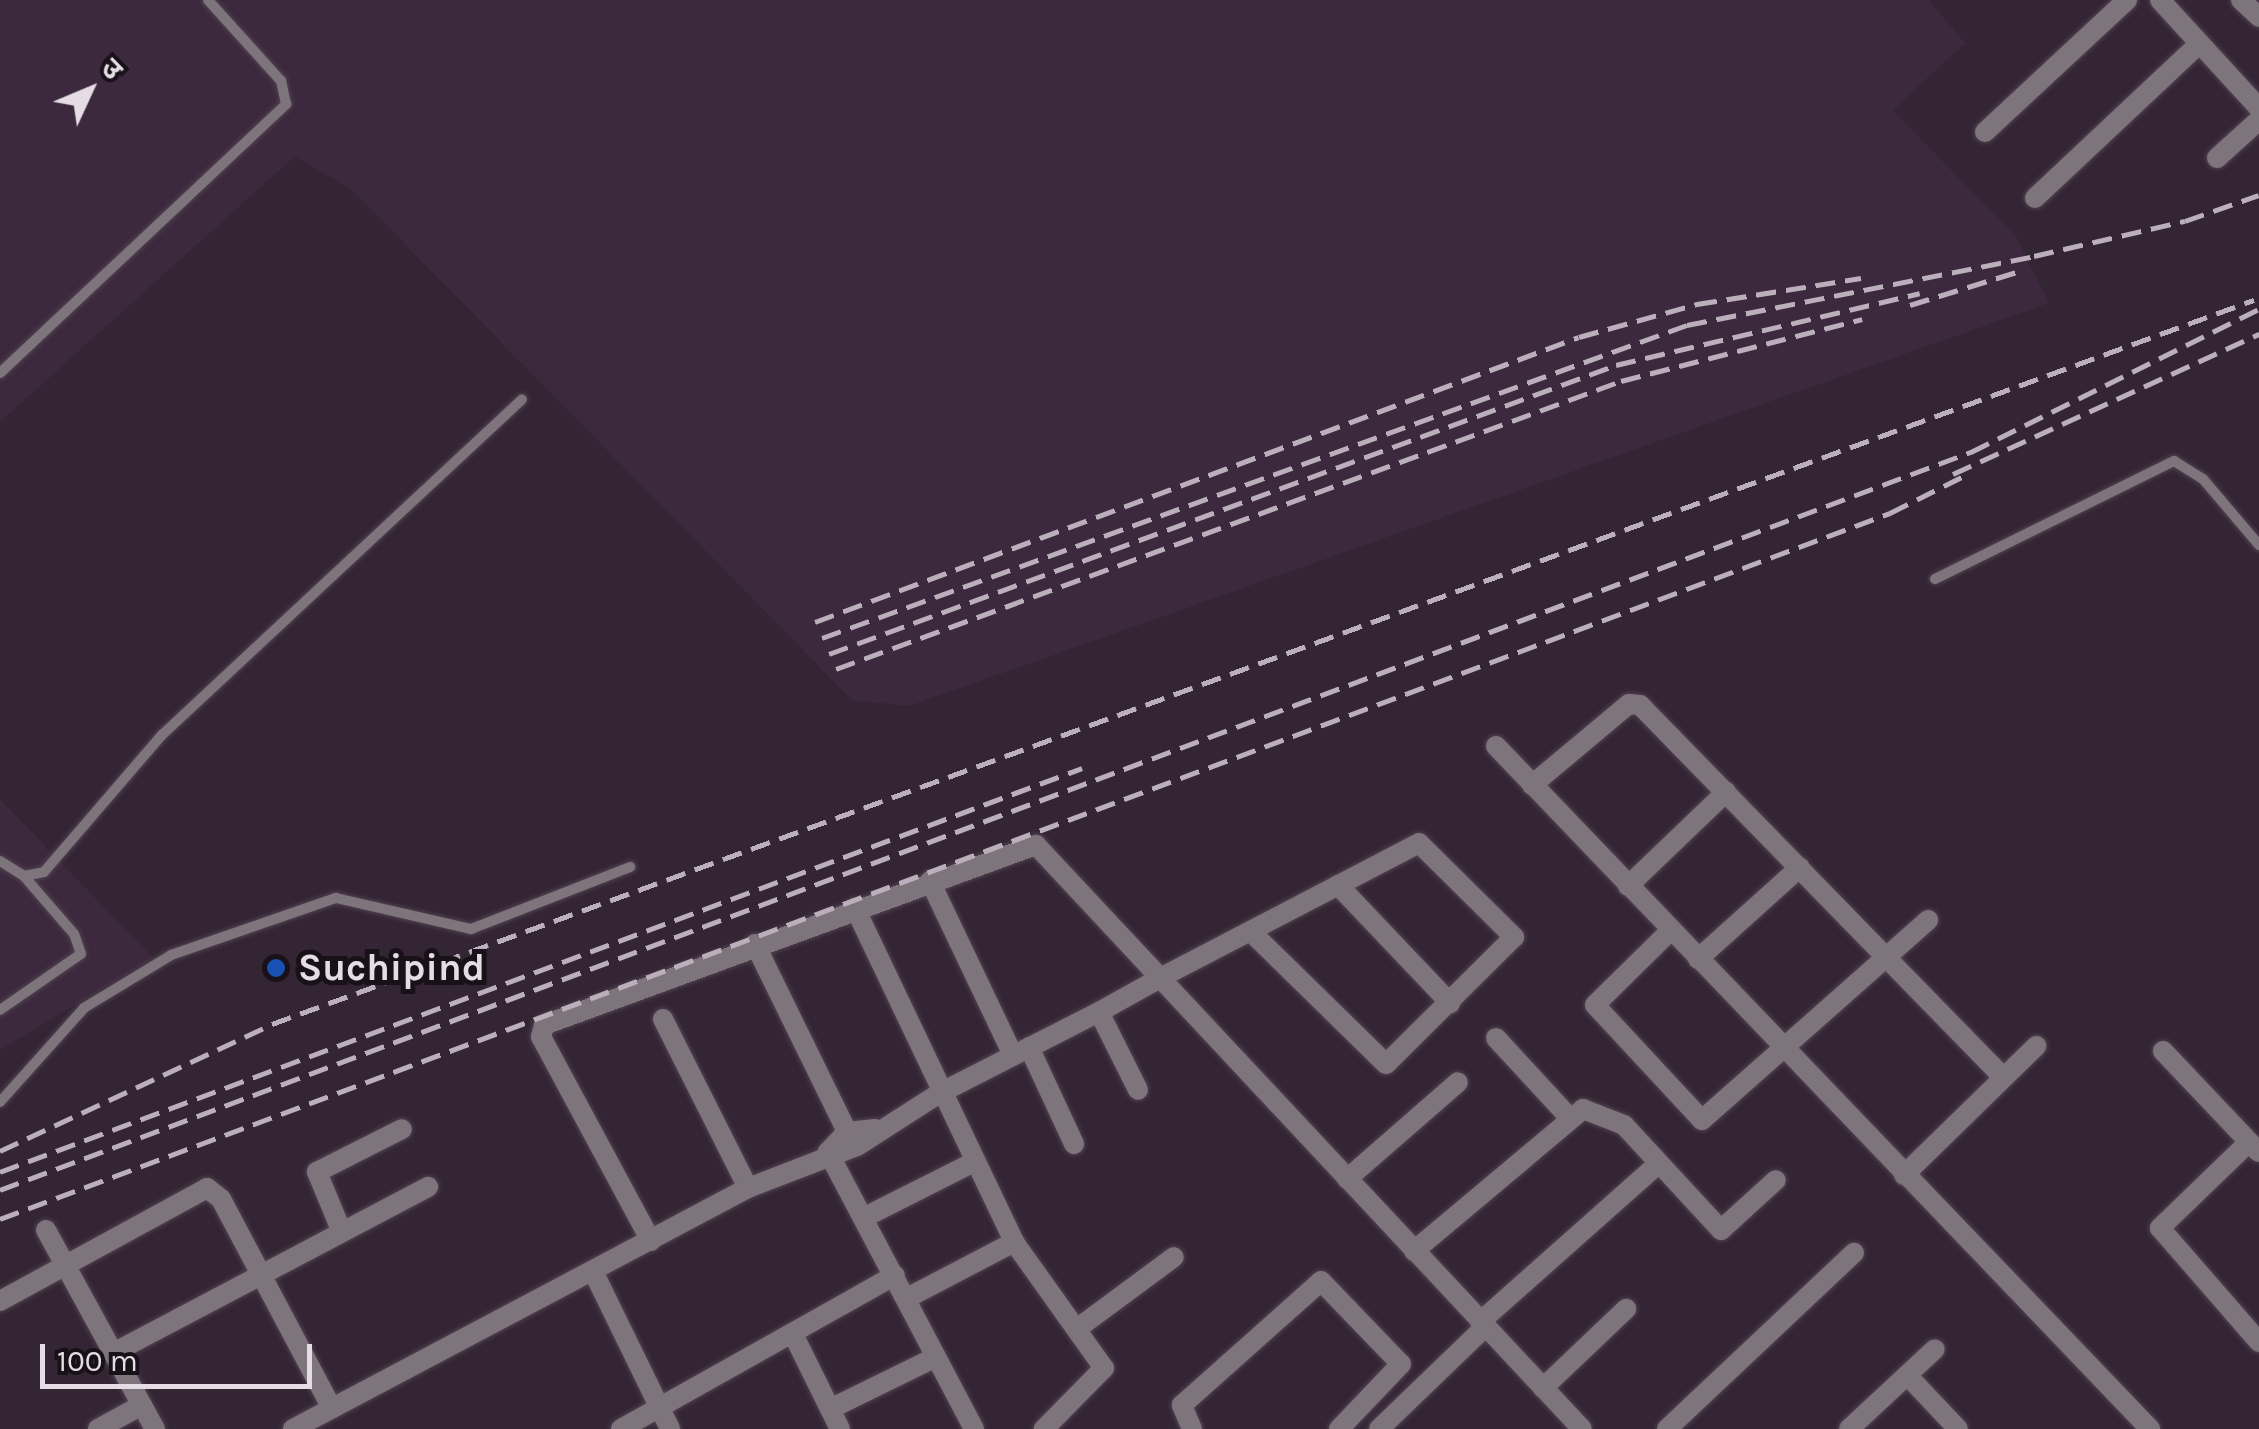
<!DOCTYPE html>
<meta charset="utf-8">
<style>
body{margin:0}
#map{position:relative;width:2259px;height:1429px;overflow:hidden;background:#342534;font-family:Karla,"Noto Sans Devanagari",sans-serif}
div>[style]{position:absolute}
.built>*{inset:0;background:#3d293e}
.roads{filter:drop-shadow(0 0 2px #504250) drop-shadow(0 0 2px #504250)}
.lane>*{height:10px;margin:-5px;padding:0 5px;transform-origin:5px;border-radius:5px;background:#7e747b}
.street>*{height:20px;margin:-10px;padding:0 10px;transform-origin:10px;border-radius:10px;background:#7e747b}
.rail>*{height:5px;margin-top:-2.5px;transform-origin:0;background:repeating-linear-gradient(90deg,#baafba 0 20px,transparent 0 30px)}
.dots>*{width:28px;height:28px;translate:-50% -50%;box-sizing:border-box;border:5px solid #181118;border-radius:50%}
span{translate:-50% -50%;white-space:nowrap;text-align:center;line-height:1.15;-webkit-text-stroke:10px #181118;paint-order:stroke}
.poi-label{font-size:38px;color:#e6dce6;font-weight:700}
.left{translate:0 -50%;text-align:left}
.north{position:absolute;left:40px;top:40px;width:100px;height:100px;-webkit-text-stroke:8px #181118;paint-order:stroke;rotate:46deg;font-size:28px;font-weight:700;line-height:40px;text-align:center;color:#e6dce6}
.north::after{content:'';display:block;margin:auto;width:35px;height:45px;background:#e6dce6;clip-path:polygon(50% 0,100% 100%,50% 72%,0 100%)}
.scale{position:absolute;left:40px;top:1344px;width:272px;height:45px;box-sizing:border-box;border:5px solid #e6dce6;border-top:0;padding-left:12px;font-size:30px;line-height:35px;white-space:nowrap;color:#e6dce6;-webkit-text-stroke:8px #181118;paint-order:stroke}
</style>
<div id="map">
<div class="built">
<div style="clip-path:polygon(0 0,1929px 0,1965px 43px,1893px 110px,2017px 238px,2049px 303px,909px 706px,852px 700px,352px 190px,295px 156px,0 422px)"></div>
<div style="clip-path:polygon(0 799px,153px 958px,0 1050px)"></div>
</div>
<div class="roads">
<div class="lane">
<div style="left:0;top:373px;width:393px;rotate:-43.2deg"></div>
<div style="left:286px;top:104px;width:24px;rotate:-102deg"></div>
<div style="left:281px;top:81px;width:109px;rotate:-132deg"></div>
<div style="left:1935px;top:579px;width:267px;rotate:-26.3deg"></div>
<div style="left:2174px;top:461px;width:34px;rotate:32deg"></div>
<div style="left:2203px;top:479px;width:87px;rotate:49.7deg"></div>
<div style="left:0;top:861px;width:28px;rotate:32deg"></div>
<div style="left:24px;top:876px;width:20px;rotate:-11deg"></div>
<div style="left:44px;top:872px;width:181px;rotate:-49.3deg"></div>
<div style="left:162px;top:735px;width:492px;rotate:-43deg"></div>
<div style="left:0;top:1010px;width:98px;rotate:-34.7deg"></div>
<div style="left:81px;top:954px;width:21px;rotate:-109deg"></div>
<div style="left:74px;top:934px;width:77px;rotate:-130.8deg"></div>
<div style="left:0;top:1102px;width:126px;rotate:-48.2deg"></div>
<div style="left:84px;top:1008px;width:102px;rotate:-31.3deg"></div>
<div style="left:171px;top:955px;width:175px;rotate:-19.1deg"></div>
<div style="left:336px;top:898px;width:139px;rotate:12.9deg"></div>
<div style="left:471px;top:929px;width:171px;rotate:-21.3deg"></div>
</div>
<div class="street">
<div style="left:2160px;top:0;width:147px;rotate:47.5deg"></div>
<div style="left:2241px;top:0;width:25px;rotate:43deg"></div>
<div style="left:1985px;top:132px;width:194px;rotate:-42.9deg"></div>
<div style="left:2217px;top:158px;width:57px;rotate:-42.1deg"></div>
<div style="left:2035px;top:198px;width:226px;rotate:-43.2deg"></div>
<div style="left:1496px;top:746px;width:946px;rotate:46.24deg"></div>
<div style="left:1532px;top:785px;width:126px;rotate:-39.9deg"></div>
<div style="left:1629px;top:704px;width:11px;rotate:5deg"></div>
<div style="left:1640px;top:705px;width:520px;rotate:45.7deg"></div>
<div style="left:930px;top:881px;width:193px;rotate:64.5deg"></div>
<div style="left:1338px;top:885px;width:163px;rotate:46.5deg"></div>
<div style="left:1628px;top:886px;width:136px;rotate:-43.8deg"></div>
<div style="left:855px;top:908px;width:370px;rotate:64.5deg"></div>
<div style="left:1014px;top:1242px;width:155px;rotate:54.5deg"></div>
<div style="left:1104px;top:1368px;width:86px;rotate:134.5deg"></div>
<div style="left:1670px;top:931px;width:105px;rotate:135.4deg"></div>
<div style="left:1595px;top:1005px;width:157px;rotate:47.1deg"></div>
<div style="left:1702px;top:1120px;width:302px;rotate:-41.5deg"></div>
<div style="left:755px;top:944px;width:209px;rotate:63.9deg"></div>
<div style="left:1698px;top:959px;width:137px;rotate:-42deg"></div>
<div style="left:1099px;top:1012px;width:87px;rotate:63.4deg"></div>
<div style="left:663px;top:1019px;width:189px;rotate:63.3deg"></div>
<div style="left:1496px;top:1038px;width:106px;rotate:47.3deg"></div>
<div style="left:1029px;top:1047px;width:107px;rotate:65.1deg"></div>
<div style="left:2163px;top:1051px;width:139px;rotate:46.5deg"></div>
<div style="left:875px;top:1129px;width:28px;rotate:174deg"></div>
<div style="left:847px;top:1132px;width:28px;rotate:134deg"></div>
<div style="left:828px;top:1152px;width:313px;rotate:62.2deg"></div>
<div style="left:2249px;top:1142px;width:124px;rotate:136deg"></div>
<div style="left:2160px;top:1228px;width:151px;rotate:49deg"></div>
<div style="left:1904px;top:1175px;width:185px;rotate:-44.3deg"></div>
<div style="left:1347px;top:1179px;width:147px;rotate:-41.1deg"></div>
<div style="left:863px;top:1218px;width:124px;rotate:-26.8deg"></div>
<div style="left:46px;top:1230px;width:227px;rotate:61.3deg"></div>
<div style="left:341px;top:1230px;width:63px;rotate:-112.5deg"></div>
<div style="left:317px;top:1172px;width:95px;rotate:-26.8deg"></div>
<div style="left:651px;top:1241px;width:232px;rotate:-118.3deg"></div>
<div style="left:541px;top:1037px;width:12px;rotate:-76deg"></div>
<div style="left:544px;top:1025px;width:524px;rotate:-20.1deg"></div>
<div style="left:1036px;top:845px;width:799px;rotate:46.93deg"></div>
<div style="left:1414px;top:1251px;width:221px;rotate:-40deg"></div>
<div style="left:1583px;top:1109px;width:44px;rotate:21.3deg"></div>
<div style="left:1624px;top:1125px;width:143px;rotate:47.3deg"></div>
<div style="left:1721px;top:1230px;width:74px;rotate:-42.3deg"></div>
<div style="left:593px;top:1271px;width:176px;rotate:64deg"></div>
<div style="left:907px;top:1298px;width:121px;rotate:-27.6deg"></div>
<div style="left:0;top:1301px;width:236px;rotate:-28.6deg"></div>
<div style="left:207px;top:1188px;width:18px;rotate:38deg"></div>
<div style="left:221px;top:1199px;width:235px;rotate:62.1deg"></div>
<div style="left:1480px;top:1322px;width:235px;rotate:-41.6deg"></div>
<div style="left:1078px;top:1328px;width:119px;rotate:-36.5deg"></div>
<div style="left:793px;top:1334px;width:106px;rotate:63.7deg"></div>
<div style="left:115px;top:1352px;width:354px;rotate:-27.8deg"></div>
<div style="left:1907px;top:1375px;width:74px;rotate:46.6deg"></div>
<div style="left:1543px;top:1388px;width:115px;rotate:-43.6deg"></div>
<div style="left:830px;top:1409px;width:118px;rotate:-26.1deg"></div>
<div style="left:98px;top:1429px;width:50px;rotate:-28.6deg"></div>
<div style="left:293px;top:1429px;width:515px;rotate:-27.91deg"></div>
<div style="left:748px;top:1188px;width:117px;rotate:-21.1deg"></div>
<div style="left:857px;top:1146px;width:98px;rotate:-32.6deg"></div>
<div style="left:940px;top:1093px;width:178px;rotate:-27deg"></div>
<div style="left:1099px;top:1012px;width:70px;rotate:-29.1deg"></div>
<div style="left:1160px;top:978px;width:292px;rotate:-27.5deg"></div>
<div style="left:1419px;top:843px;width:134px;rotate:44.7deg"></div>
<div style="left:1514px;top:937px;width:180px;rotate:135.2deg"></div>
<div style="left:1386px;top:1064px;width:190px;rotate:-135.6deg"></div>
<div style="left:621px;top:1429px;width:314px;rotate:-29.3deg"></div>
<div style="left:1192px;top:1429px;width:26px;rotate:-113deg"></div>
<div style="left:1182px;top:1405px;width:186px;rotate:-41.7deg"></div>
<div style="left:1321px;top:1281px;width:115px;rotate:46.1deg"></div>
<div style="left:1401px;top:1364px;width:90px;rotate:133.6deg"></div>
<div style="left:1379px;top:1429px;width:146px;rotate:-43.9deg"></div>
<div style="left:1667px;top:1429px;width:257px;rotate:-43.3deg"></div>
<div style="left:1849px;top:1429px;width:117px;rotate:-42.9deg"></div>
</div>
</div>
<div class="rail">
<div style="left:1910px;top:305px;width:115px;rotate:-17.2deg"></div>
<div style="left:1953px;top:474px;width:337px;rotate:-24.6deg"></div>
<div style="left:815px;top:622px;width:815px;rotate:-20.46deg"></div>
<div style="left:1579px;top:337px;width:123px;rotate:-15.6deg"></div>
<div style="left:1697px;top:304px;width:166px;rotate:-9deg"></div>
<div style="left:822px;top:638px;width:920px;rotate:-19.89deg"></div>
<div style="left:1687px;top:325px;width:354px;rotate:-11.2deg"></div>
<div style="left:2034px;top:256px;width:155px;rotate:-13.1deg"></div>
<div style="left:2185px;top:221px;width:78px;rotate:-19.4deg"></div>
<div style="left:829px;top:654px;width:838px;rotate:-20.16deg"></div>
<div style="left:1616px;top:365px;width:312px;rotate:-13.3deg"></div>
<div style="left:836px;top:669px;width:836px;rotate:-20.15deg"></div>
<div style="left:1621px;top:381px;width:249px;rotate:-14.4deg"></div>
<div style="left:0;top:1151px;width:300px;rotate:-25deg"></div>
<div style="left:272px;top:1024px;width:2110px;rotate:-20.07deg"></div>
<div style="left:0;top:1172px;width:1155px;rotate:-20.47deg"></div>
<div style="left:0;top:1190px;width:2105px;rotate:-20.53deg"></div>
<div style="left:1971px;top:452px;width:322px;rotate:-26.4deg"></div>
<div style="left:0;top:1219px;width:2018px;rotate:-20.48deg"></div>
<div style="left:1890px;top:513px;width:87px;rotate:-26.6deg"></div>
</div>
<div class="dots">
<div style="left:276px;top:968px;background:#1a4fb4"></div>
</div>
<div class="poi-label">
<span class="left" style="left:298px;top:968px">Suchipind</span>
</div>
<div class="north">उ</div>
<div class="scale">100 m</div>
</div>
